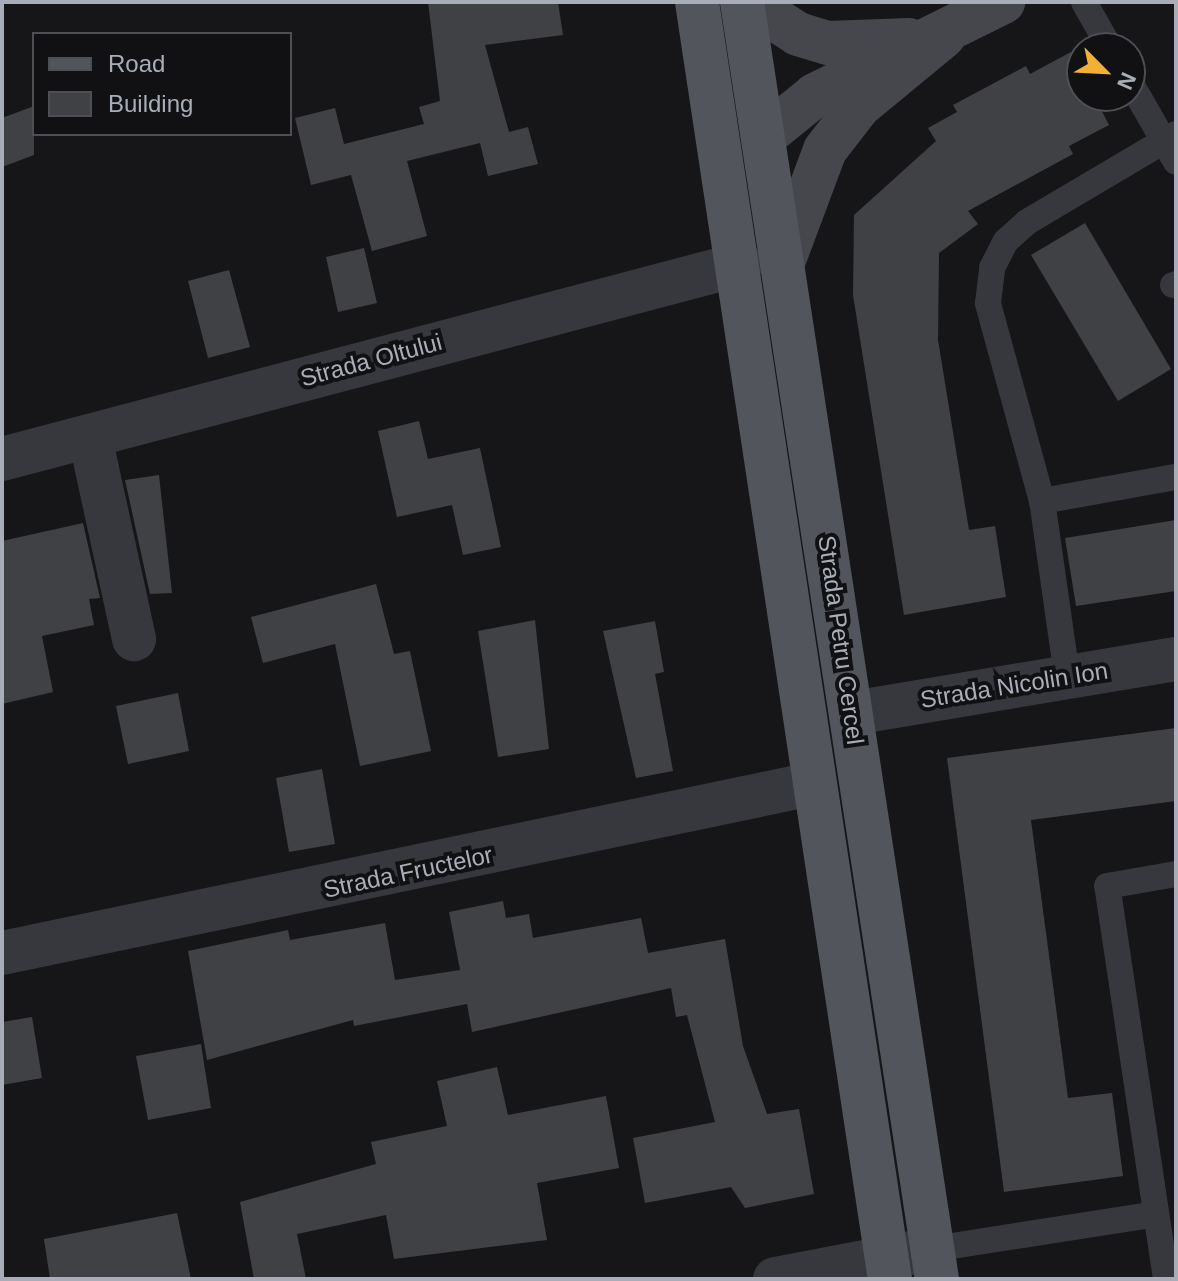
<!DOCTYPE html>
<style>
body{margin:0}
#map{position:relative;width:1178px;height:1281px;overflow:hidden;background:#161618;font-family:Helvetica,sans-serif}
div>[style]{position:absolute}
.building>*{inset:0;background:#404145}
.service>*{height:26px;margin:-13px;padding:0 13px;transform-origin:13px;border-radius:13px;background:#37383d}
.minor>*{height:44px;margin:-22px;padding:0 22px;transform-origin:22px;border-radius:22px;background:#37383d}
.secondary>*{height:44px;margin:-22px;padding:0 22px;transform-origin:22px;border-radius:22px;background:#45474d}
.primary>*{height:44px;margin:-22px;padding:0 22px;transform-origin:22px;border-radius:22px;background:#53555c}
span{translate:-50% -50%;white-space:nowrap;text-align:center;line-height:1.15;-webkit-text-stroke:8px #111113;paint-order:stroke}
.street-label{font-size:24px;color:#a8adb8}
.frame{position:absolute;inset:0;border:4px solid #a8adb8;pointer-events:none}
.legend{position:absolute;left:32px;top:32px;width:260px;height:104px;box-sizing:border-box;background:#111113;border:2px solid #4d4f55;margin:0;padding:10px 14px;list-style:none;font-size:24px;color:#a8adb8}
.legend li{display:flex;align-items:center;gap:16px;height:40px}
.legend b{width:40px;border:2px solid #4d4f55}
.north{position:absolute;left:1066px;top:32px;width:80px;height:80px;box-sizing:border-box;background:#111113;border:2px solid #4d4f55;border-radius:50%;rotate:114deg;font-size:22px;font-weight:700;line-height:32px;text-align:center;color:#a8adb8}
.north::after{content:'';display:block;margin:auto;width:28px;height:36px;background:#f2b134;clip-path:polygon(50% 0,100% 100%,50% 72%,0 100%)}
</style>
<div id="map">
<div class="building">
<div style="clip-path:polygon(428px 2px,558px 2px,563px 35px,485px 45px,509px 132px,528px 127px,538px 164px,488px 176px,480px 143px,407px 161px,427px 236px,372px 251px,351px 175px,311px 185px,295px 118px,335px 108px,344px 144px,424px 124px,419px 107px,440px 101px)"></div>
<div style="clip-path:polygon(1071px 52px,1082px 74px,1082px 96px,1094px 96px,1109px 125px,1069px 146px,1073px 154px,968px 211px,978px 224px,939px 253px,938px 340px,969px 530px,995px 526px,1006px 597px,904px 615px,853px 295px,854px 215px,936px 141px,928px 128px,957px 112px,953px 105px,1026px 66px,1030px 74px)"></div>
<div style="clip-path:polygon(34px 106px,34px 155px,2px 167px,2px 118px)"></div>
<div style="clip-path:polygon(1085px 223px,1171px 369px,1118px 401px,1031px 255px)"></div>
<div style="clip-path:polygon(364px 248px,377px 303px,338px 312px,326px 257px)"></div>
<div style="clip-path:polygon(229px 270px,250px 347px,208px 358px,188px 281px)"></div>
<div style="clip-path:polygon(419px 421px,428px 459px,480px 448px,501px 547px,463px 555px,452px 505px,397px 517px,378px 431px)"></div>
<div style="clip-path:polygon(159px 475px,172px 593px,150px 594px,125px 480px)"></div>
<div style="clip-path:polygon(1176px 520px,1176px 591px,1076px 606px,1065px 538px)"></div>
<div style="clip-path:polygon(83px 523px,100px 598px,89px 599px,94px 625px,42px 636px,53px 692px,2px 704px,2px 541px)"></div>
<div style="clip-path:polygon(376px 584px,394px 654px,410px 651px,431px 751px,360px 766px,335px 644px,263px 663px,251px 617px)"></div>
<div style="clip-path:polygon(535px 620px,549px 749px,498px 757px,478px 631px)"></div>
<div style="clip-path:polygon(655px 621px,664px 672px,655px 674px,673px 771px,636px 778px,603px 631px)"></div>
<div style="clip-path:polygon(178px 693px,189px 751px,128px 764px,116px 706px)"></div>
<div style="clip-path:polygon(1176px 728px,1176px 801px,1031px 820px,1068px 1098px,1112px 1093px,1123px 1176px,1004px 1192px,947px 758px)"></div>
<div style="clip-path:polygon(322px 769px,335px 844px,289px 852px,276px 778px)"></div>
<div style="clip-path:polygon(503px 901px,506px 918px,529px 914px,533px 938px,641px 918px,648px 953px,725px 939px,743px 1046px,767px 1114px,799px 1109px,814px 1194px,745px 1208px,731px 1187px,645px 1203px,633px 1138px,715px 1122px,687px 1015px,676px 1017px,671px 988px,472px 1032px,467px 1004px,354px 1026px,353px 1020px,207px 1060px,188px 951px,288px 930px,290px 940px,385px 923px,395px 980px,460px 970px,449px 912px)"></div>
<div style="clip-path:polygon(32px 1017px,42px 1078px,2px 1085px,2px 1022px)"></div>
<div style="clip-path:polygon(201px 1044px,211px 1108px,148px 1120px,136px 1056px)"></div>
<div style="clip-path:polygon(497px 1067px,508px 1115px,606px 1096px,619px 1168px,537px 1183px,547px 1240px,394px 1259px,386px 1215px,297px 1234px,306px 1279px,254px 1279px,240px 1202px,376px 1164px,371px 1142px,447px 1126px,437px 1081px)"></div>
<div style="clip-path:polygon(177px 1213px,191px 1279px,50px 1279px,44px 1239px)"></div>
</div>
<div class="service">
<div style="left:1084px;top:2px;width:53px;rotate:60.5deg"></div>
<div style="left:1130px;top:82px;width:92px;rotate:60.1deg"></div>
<div style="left:1173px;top:285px;width:3px;rotate:-18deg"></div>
<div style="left:1042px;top:501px;width:136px;rotate:-10.2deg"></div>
<div style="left:1067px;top:676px;width:177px;rotate:-98.1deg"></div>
<div style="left:1042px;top:501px;width:205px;rotate:-105.3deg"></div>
<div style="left:988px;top:303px;width:35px;rotate:-83deg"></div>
<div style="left:992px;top:268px;width:30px;rotate:-63deg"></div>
<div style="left:1006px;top:241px;width:28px;rotate:-42deg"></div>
<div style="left:1027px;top:222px;width:173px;rotate:-30.6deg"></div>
<div style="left:933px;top:1249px;width:226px;rotate:-8.9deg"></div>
<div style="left:1166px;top:1279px;width:397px;rotate:-98.5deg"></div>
<div style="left:1107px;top:886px;width:70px;rotate:-9.9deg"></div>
</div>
<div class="minor">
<div style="left:90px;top:437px;width:207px;rotate:77.7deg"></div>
<div style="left:2px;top:459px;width:764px;rotate:-14.78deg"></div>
<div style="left:853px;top:713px;width:327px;rotate:-9.5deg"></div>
<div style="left:2px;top:953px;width:827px;rotate:-11.79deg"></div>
<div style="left:775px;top:1279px;width:161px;rotate:-10.8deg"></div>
</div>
<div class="secondary">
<div style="left:748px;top:2px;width:59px;rotate:32.6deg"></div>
<div style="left:798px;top:34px;width:31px;rotate:17deg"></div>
<div style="left:828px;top:43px;width:81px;rotate:-2.1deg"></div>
<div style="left:766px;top:135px;width:63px;rotate:-39.2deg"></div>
<div style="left:815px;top:95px;width:210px;rotate:-26.3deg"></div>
<div style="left:785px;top:257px;width:114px;rotate:-69.5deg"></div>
<div style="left:825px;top:150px;width:56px;rotate:-52.3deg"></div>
<div style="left:859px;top:106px;width:110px;rotate:-39.5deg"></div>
</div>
<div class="primary">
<div style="left:697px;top:2px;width:1292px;rotate:81.41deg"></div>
<div style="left:742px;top:2px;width:1292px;rotate:81.32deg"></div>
</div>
<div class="street-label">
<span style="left:371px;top:360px;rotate:-15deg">Strada Oltului</span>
<span style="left:841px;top:640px;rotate:82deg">Strada Petru Cercel</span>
<span style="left:1014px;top:685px;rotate:-9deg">Strada Nicolin Ion</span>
<span style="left:408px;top:872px;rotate:-12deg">Strada Fructelor</span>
</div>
<div class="frame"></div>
<ul class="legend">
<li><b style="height:10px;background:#53555c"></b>Road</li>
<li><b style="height:22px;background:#404145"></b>Building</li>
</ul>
<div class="north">N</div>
</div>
